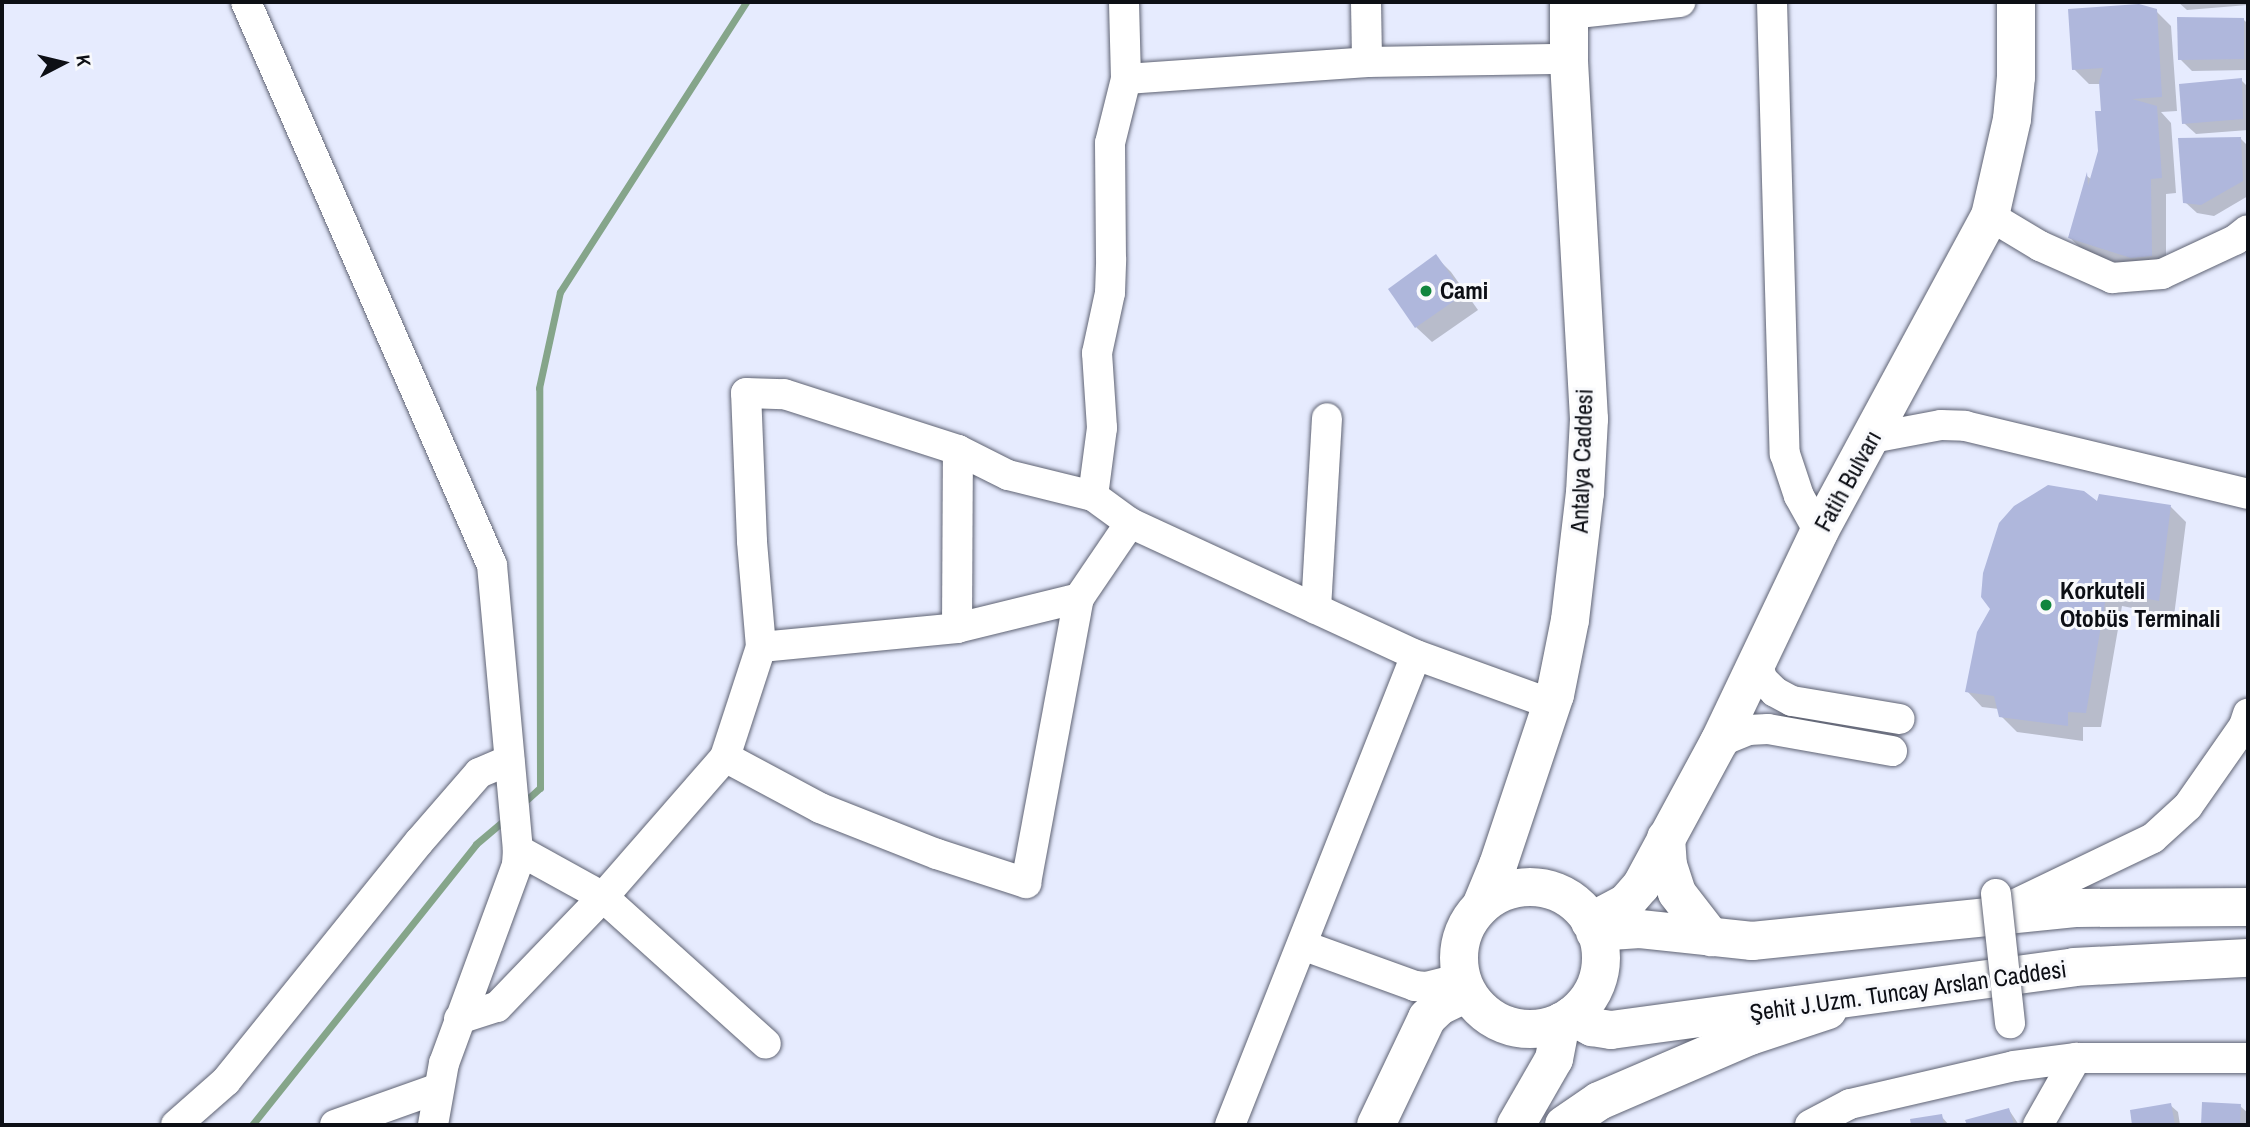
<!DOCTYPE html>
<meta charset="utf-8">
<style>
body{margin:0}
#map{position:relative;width:2250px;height:1127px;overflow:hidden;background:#e6ebfe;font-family:"Archivo Narrow",sans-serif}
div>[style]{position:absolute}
.shadow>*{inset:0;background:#0003}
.stream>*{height:7px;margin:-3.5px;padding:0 3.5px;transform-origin:3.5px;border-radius:3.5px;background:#85a58a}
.building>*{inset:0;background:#afb7dc}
.roads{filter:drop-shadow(0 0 2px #5f6373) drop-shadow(0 0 2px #5f6373)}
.minor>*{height:30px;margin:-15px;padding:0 15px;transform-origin:15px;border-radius:15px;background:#fff}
.major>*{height:38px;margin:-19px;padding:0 19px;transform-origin:19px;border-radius:19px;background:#fff}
.highway>*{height:38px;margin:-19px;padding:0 19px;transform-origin:19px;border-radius:19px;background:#fff}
.highway>.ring{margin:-19px;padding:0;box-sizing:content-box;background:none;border:38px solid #fff;border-radius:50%}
.bridges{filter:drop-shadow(0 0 2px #5f6373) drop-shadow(0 0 2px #5f6373)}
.minor-bridge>*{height:30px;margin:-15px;padding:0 15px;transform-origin:15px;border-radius:15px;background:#fff}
.dots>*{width:19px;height:19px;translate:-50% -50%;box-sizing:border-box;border:4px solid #f8f9fc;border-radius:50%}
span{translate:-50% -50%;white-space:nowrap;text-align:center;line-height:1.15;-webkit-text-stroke:6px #f8f9fc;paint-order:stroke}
.poi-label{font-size:24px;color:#0d0f15;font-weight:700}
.left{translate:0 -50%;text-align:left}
.street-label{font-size:24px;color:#0d0f15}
.frame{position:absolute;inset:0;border:4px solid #0d0f15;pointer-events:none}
.north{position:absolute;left:28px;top:28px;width:70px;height:70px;-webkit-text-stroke:5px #f8f9fc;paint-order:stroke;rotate:83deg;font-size:19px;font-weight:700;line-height:28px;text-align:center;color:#0d0f15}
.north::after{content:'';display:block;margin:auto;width:24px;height:32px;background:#0d0f15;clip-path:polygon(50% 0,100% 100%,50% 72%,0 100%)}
</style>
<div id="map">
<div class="shadow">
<div style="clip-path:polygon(2178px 2px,2248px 2px,2248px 5px,2187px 10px)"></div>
<div style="clip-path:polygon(2156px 11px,2171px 26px,2177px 111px,2161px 112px,2171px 123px,2176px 193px,2166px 194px,2166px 271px,2147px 272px,2086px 253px,2070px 238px,2087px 176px,2092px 180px,2099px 151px,2103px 112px,2101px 84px,2089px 84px,2074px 69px)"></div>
<div style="clip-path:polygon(2244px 20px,2248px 24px,2248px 70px,2192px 71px,2180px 59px)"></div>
<div style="clip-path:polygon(2241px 80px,2248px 87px,2248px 130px,2196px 134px,2184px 123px)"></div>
<div style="clip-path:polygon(2241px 139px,2248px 146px,2248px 196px,2214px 216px,2197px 213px,2185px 202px)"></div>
<div style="clip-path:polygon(1436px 257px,1451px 272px,1478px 310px,1432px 342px,1416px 327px)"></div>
<div style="clip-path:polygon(2099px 504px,2171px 507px,2186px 522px,2174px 616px,2122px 606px,2101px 727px,2083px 727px,2083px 741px,2017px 732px,2001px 716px,1999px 709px,1982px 707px,1967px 691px)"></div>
<div style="clip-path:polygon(2204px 1104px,2240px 1106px,2248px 1113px,2247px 1125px,2203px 1125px)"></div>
<div style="clip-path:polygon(2170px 1105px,2178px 1112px,2180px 1125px,2134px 1125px,2132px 1111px)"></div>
<div style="clip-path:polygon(2009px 1110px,2019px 1125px,1968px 1125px,1967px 1121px)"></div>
<div style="clip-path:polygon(1941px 1116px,1949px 1125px,1913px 1125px,1912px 1120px)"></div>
</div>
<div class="stream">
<div style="left:522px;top:804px;width:24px;rotate:-42deg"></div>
<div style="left:540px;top:788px;width:400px;rotate:-90.1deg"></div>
<div style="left:539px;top:388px;width:98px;rotate:-77.7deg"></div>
<div style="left:560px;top:292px;width:345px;rotate:-57.3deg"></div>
<div style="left:252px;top:1125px;width:359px;rotate:-51.4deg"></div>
<div style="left:476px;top:844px;width:42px;rotate:-40.2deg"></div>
</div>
<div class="building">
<div style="clip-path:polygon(2139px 4px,2157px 9px,2162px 97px,2132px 99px,2157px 106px,2162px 178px,2151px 179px,2152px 256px,2131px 258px,2068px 238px,2087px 172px,2088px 186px,2098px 151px,2095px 111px,2101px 111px,2099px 82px,2103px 68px,2072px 70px,2068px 9px)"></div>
<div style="clip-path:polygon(2177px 17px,2244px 18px,2244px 59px,2178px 60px)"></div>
<div style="clip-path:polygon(2242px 78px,2243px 119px,2182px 124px,2179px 84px)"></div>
<div style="clip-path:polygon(2241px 137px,2243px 181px,2201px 205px,2183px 203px,2178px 138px)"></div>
<div style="clip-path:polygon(1436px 254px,1464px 294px,1415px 328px,1388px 289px)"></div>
<div style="clip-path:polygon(2048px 485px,2084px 491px,2097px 501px,2099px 494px,2171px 505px,2159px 601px,2107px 591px,2086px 713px,2068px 712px,2068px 726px,1999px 717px,1994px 696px,1965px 692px,1977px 632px,1990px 609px,1981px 597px,1983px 573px,1999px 523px,2014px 506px)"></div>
<div style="clip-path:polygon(2202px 1102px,2241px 1104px,2240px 1125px,2201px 1125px)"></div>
<div style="clip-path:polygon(2171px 1103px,2175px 1125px,2132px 1125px,2130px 1110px)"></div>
<div style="clip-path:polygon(2009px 1108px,2014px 1125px,1967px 1125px,1965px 1120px)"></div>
<div style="clip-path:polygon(1942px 1114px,1944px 1125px,1911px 1125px,1910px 1119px)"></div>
</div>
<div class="roads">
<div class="minor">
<div style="left:246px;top:2px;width:614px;rotate:66.4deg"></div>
<div style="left:492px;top:565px;width:286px;rotate:84.8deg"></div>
<div style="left:518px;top:850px;width:15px;rotate:94deg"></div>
<div style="left:517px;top:865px;width:211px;rotate:110.2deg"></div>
<div style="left:444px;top:1063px;width:63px;rotate:100.1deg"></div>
<div style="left:1366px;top:2px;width:60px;rotate:89deg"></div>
<div style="left:1772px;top:2px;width:452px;rotate:88.4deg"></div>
<div style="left:1785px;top:454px;width:44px;rotate:71.6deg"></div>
<div style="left:1799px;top:496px;width:41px;rotate:60.9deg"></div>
<div style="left:1570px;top:14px;width:111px;rotate:-6.2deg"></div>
<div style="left:1126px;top:79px;width:242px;rotate:-4deg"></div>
<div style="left:1367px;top:62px;width:202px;rotate:-0.9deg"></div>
<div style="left:1990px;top:216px;width:58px;rotate:31deg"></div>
<div style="left:2040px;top:246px;width:79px;rotate:24deg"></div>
<div style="left:2112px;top:278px;width:50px;rotate:-4.6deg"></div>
<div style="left:2162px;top:274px;width:81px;rotate:-25deg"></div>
<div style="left:2235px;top:240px;width:16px;rotate:-38deg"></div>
<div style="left:1872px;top:438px;width:70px;rotate:-10.7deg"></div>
<div style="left:1941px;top:425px;width:24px;rotate:2deg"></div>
<div style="left:1965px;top:426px;width:291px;rotate:13.5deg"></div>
<div style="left:1093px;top:496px;width:69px;rotate:-82.5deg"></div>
<div style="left:1102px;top:428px;width:75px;rotate:-93.8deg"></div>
<div style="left:1097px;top:353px;width:61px;rotate:-77.8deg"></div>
<div style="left:1110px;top:293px;width:34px;rotate:-88deg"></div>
<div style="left:1111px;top:259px;width:116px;rotate:-90.5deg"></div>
<div style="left:1110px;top:143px;width:66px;rotate:-76deg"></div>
<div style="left:1126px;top:79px;width:77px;rotate:-91.5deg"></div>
<div style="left:1316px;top:609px;width:191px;rotate:-86.7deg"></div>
<div style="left:957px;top:628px;width:178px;rotate:-89.7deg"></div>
<div style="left:761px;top:647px;width:106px;rotate:-94.9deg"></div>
<div style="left:752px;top:541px;width:148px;rotate:-92.3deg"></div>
<div style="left:746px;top:393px;width:38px;rotate:2deg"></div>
<div style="left:784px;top:394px;width:183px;rotate:17.8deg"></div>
<div style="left:958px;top:450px;width:56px;rotate:26.6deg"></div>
<div style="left:1008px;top:475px;width:88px;rotate:13.9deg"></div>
<div style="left:1093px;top:496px;width:46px;rotate:36.1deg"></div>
<div style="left:1130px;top:523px;width:315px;rotate:24.8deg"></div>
<div style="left:1416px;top:655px;width:144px;rotate:19.9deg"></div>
<div style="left:1757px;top:659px;width:21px;rotate:76deg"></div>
<div style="left:1762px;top:679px;width:18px;rotate:45deg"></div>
<div style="left:1775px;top:692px;width:19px;rotate:28deg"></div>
<div style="left:1792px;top:701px;width:109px;rotate:9.5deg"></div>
<div style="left:1719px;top:742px;width:31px;rotate:-22deg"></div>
<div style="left:1748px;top:730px;width:20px;rotate:-3deg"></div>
<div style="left:1768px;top:729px;width:126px;rotate:10.1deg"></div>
<div style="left:725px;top:757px;width:108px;rotate:28.2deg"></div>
<div style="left:820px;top:808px;width:126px;rotate:21.5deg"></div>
<div style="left:937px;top:854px;width:94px;rotate:18deg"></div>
<div style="left:1026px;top:883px;width:290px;rotate:-79.5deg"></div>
<div style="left:518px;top:850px;width:97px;rotate:28.9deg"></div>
<div style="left:603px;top:897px;width:219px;rotate:42deg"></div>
<div style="left:2005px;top:909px;width:164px;rotate:-25.6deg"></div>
<div style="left:2153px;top:838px;width:47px;rotate:-42.4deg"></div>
<div style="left:2188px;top:806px;width:98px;rotate:-55deg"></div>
<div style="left:2244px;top:726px;width:13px;rotate:-72deg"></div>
<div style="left:1302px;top:945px;width:120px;rotate:19.9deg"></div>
<div style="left:1415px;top:986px;width:11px;rotate:5deg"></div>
<div style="left:1426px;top:987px;width:36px;rotate:-14deg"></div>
<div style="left:459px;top:1019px;width:40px;rotate:-18deg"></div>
<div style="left:497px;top:1007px;width:153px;rotate:-46.1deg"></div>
<div style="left:603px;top:897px;width:186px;rotate:-48.9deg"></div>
<div style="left:725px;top:757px;width:116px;rotate:-71.9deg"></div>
<div style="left:761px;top:647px;width:197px;rotate:-5.5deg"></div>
<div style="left:957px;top:628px;width:126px;rotate:-13.8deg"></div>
<div style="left:1079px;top:598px;width:91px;rotate:-55.8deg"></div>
<div style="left:176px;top:1125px;width:67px;rotate:-41.3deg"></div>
<div style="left:226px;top:1081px;width:307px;rotate:-51.1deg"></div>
<div style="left:419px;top:842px;width:91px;rotate:-49deg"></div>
<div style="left:479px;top:773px;width:33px;rotate:-23deg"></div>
<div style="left:335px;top:1125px;width:110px;rotate:-19.6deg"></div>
<div style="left:1230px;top:1125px;width:505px;rotate:-68.41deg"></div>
<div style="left:1810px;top:1125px;width:45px;rotate:-27.7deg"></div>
<div style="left:1850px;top:1104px;width:168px;rotate:-13deg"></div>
<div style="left:2014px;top:1066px;width:63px;rotate:-7.4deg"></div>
<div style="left:2076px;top:1058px;width:172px"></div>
<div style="left:2038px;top:1125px;width:77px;rotate:-60.4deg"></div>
</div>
<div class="major">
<div style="left:1666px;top:838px;width:27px;rotate:86deg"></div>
<div style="left:1668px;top:865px;width:29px;rotate:72deg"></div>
<div style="left:1677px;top:893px;width:56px;rotate:52.3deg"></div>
<div style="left:1481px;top:906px;width:44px;rotate:-67.5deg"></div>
<div style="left:1498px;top:865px;width:179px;rotate:-71.5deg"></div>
<div style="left:1555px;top:695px;width:76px;rotate:-78.7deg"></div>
<div style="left:1570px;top:620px;width:128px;rotate:-83.3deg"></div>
<div style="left:1585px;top:493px;width:74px;rotate:-86.9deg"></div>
<div style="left:1589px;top:419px;width:361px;rotate:-93.2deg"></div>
<div style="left:1569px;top:59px;width:57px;rotate:-90deg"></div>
<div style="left:1590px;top:922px;width:41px;rotate:-27.8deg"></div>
<div style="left:1626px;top:903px;width:23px;rotate:-49deg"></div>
<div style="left:1641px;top:886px;width:164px;rotate:-61.6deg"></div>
<div style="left:1719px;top:742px;width:233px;rotate:-64.5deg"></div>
<div style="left:1819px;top:532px;width:359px;rotate:-61.6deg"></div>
<div style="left:1990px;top:216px;width:99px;rotate:-77.2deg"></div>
<div style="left:2012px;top:119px;width:42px;rotate:-84.6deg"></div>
<div style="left:2016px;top:77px;width:75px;rotate:-90deg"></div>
<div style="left:1564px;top:1125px;width:42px;rotate:-34.4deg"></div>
<div style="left:1599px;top:1101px;width:164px;rotate:-23.3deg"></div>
<div style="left:1750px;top:1036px;width:82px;rotate:-18.4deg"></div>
</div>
<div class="highway">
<div class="ring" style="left:1459px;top:887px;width:104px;height:104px"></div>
<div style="left:1595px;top:932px;width:45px;rotate:-3.8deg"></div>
<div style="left:1640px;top:929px;width:113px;rotate:6.1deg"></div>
<div style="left:1752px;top:941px;width:327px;rotate:-5.8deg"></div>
<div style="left:2077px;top:908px;width:171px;rotate:-0.3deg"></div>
<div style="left:1571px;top:1016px;width:24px;rotate:28deg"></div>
<div style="left:1592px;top:1027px;width:19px;rotate:9deg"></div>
<div style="left:1611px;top:1030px;width:467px;rotate:-7.7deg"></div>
<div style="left:2074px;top:967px;width:174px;rotate:-3deg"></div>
<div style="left:1376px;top:1125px;width:119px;rotate:-64.5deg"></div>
<div style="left:1427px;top:1018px;width:18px;rotate:-43deg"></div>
<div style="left:1440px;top:1006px;width:30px;rotate:-26deg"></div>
<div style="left:1516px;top:1125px;width:76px;rotate:-60.1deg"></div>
<div style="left:1554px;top:1059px;width:38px;rotate:-79deg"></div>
</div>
</div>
<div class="bridges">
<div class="minor-bridge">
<div style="left:1996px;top:894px;width:130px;rotate:83.8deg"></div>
</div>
</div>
<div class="dots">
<div style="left:1426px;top:291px;background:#11863e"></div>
<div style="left:2046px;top:605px;background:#11863e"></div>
</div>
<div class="poi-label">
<span class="left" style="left:1440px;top:291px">Cami</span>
<span class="left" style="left:2060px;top:605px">Korkuteli<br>Otobüs Terminali</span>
</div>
<div class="street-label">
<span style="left:1582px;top:461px;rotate:-88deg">Antalya Caddesi</span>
<span style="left:1848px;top:481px;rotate:-61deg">Fatih Bulvarı</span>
<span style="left:1908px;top:991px;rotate:-8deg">Şehit J.Uzm. Tuncay Arslan Caddesi</span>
</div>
<div class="frame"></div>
<div class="north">K</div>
</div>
